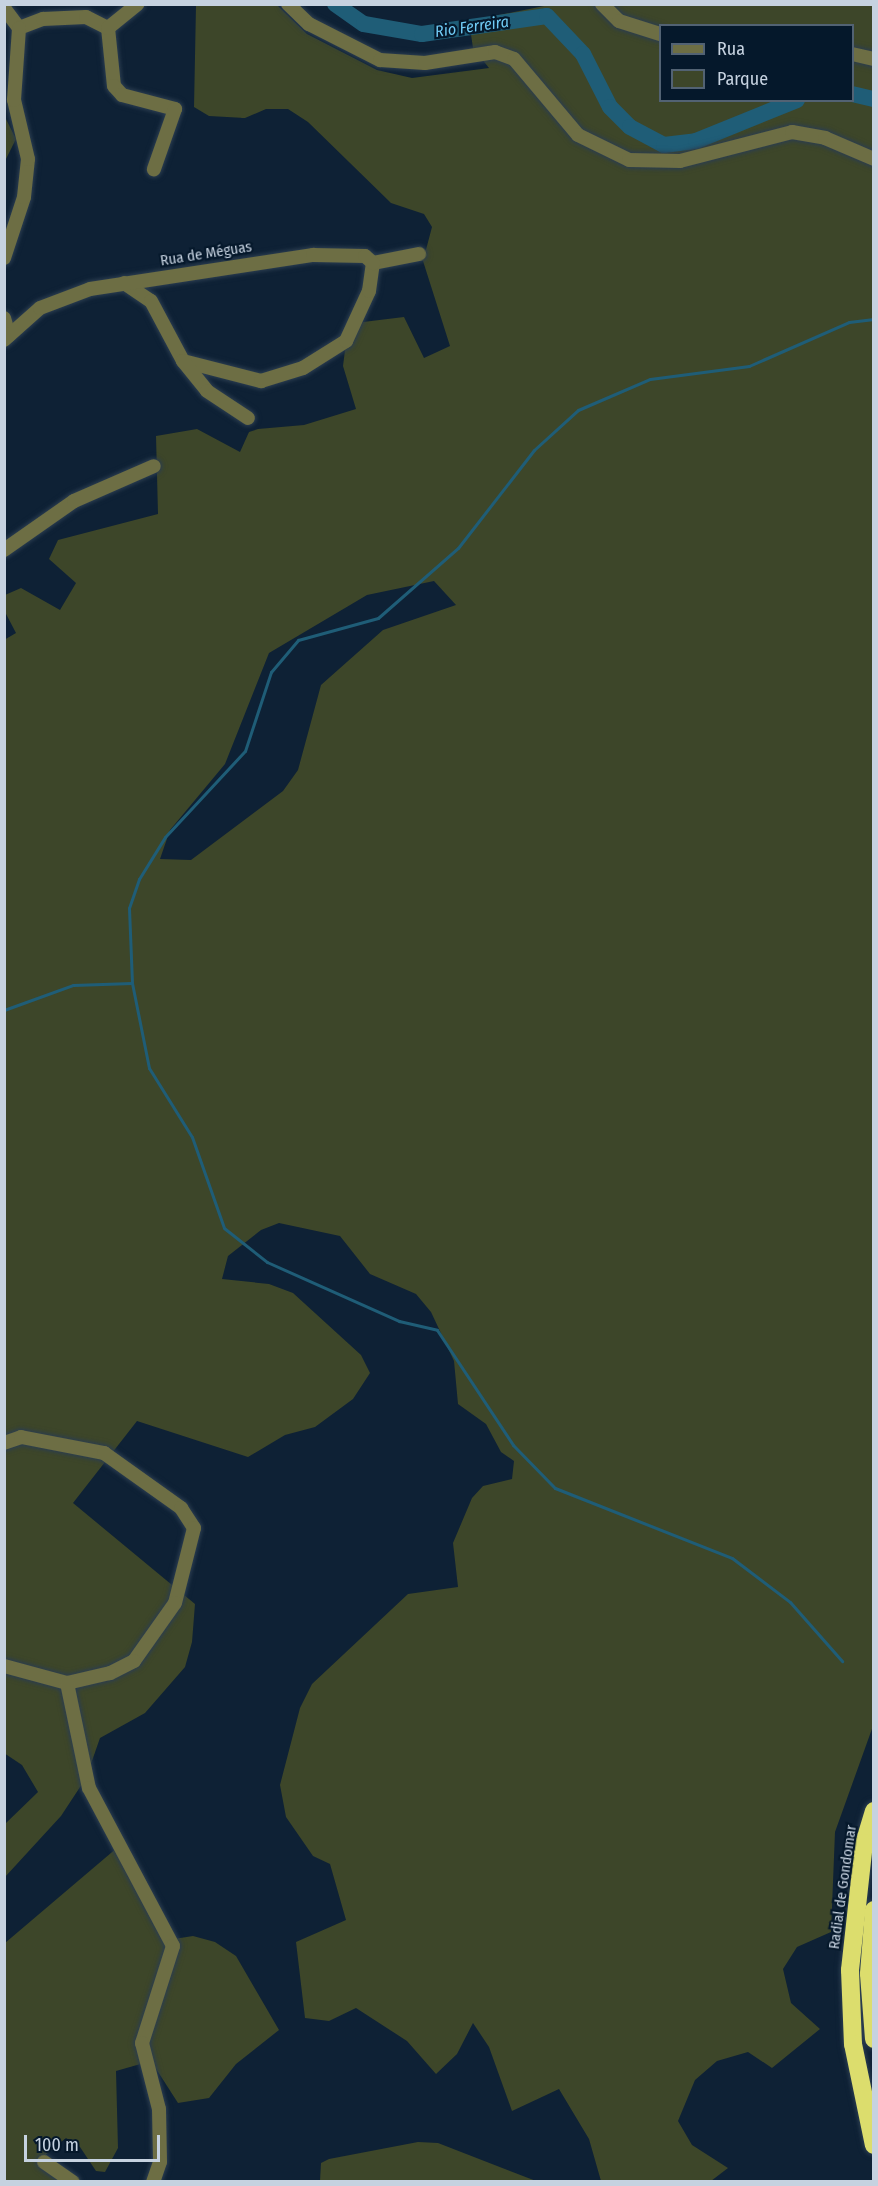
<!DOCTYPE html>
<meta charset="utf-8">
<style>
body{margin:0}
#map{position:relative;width:878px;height:2186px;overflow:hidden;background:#0e2135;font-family:"Fira Sans Condensed",sans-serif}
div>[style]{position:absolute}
.green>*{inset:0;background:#3d4629}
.stream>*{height:3px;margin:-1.5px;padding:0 1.5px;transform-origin:1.5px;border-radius:1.5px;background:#1f5d77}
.river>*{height:16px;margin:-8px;padding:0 8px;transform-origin:8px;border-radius:8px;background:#1f5d77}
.roads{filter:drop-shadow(0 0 2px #2b3d50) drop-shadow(0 0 2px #2b3d50)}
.minor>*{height:14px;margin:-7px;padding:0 7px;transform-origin:7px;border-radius:7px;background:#6d6e44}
.highway>*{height:18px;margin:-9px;padding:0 9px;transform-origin:9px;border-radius:9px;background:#dcdd6d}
span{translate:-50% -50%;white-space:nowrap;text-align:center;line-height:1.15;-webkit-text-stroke:4.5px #05182b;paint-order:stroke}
.street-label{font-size:15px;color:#c6d2e0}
.water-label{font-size:16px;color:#70cbf5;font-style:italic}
.frame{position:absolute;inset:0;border:6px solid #c6d2e0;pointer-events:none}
.legend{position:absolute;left:659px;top:24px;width:195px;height:78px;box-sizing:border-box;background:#05182b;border:2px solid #526273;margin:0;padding:8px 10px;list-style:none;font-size:18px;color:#c6d2e0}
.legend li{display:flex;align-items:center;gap:12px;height:30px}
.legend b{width:30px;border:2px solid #526273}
.scale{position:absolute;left:24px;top:2135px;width:136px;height:27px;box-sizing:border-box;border:3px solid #c6d2e0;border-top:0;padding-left:8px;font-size:18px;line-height:21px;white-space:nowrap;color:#c6d2e0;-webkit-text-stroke:4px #05182b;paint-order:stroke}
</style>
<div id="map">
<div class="green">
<div style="clip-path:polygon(evenodd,196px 5px,277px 5px,307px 34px,377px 70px,412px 78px,489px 68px,473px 48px,469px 21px,549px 5px,873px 5px,873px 1726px,835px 1832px,831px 1932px,797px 1947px,783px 1969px,791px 2003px,820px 2029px,772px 2068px,748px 2052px,717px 2061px,695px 2080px,678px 2121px,692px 2145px,728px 2168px,711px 2181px,601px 2181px,589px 2139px,559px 2089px,512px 2111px,489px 2047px,473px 2023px,457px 2054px,436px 2074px,407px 2041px,356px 2008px,329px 2021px,305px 2018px,296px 1942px,346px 1920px,330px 1864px,313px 1856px,286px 1817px,280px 1785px,300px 1708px,312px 1684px,408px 1594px,458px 1587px,453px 1543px,472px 1498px,483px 1486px,512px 1479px,514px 1461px,501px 1452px,486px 1424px,458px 1404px,454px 1361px,431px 1312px,416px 1294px,370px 1274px,340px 1236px,279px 1223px,261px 1230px,228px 1256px,222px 1279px,269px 1284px,293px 1293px,361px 1355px,370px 1373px,353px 1399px,315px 1427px,285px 1435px,248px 1457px,137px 1421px,73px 1503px,195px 1604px,192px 1642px,185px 1667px,145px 1713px,100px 1738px,86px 1778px,61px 1816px,5px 1877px,5px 1824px,38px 1792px,22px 1765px,4px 1753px,4px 640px,16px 633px,5px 612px,5px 595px,21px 588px,60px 610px,76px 583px,49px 559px,58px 540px,158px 514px,156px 436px,197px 429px,240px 452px,249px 432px,258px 429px,304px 425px,356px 409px,343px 366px,345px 350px,363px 322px,404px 317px,424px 358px,450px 346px,423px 261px,432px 227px,424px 214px,391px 203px,308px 122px,288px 109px,266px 109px,245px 118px,209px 116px,194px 107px,196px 5px,660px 26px,852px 26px,852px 100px,660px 100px,660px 26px,196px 5px,434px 581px,456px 605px,383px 630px,321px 685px,298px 770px,283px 791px,191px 860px,160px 859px,170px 830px,225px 764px,269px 653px,367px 595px,434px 581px)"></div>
<div style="clip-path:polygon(4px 115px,16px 139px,5px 161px,4px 161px)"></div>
<div style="clip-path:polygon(118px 1847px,128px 1877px,174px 1939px,193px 1936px,215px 1942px,236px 1956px,279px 2030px,236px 2064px,209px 2098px,178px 2103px,151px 2061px,116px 2071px,118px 2148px,105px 2172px,96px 2171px,80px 2147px,66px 2138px,44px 2156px,62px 2181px,5px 2182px,5px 1943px)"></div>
<div style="clip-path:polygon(418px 2142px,438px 2143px,536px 2181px,320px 2181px,321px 2163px,329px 2159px)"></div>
</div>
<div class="stream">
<div style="left:132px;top:983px;width:87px;rotate:78.7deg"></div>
<div style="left:149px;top:1068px;width:81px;rotate:58.1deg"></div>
<div style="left:192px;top:1137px;width:96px;rotate:70.6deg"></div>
<div style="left:224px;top:1228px;width:55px;rotate:38.3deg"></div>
<div style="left:267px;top:1262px;width:145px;rotate:24.1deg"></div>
<div style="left:399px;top:1321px;width:39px;rotate:13deg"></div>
<div style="left:437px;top:1330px;width:138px;rotate:56.5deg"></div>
<div style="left:513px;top:1445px;width:60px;rotate:45.7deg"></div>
<div style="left:555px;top:1488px;width:190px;rotate:21.6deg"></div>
<div style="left:732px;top:1558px;width:73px;rotate:37.2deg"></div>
<div style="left:790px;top:1602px;width:79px;rotate:48.6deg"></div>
<div style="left:4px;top:1010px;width:73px;rotate:-19.9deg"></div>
<div style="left:73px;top:985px;width:59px;rotate:-1.9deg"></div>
<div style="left:132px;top:983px;width:75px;rotate:-92.3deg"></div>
<div style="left:129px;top:908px;width:31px;rotate:-71deg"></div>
<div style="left:139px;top:879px;width:49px;rotate:-58.2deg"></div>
<div style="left:165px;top:837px;width:117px;rotate:-47.1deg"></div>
<div style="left:245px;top:751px;width:83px;rotate:-71.8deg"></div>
<div style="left:271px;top:672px;width:42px;rotate:-49.8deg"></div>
<div style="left:298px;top:640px;width:83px;rotate:-15.4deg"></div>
<div style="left:378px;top:618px;width:106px;rotate:-41.2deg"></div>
<div style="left:458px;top:548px;width:124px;rotate:-52.2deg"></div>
<div style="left:534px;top:450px;width:59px;rotate:-42.3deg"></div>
<div style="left:578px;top:410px;width:78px;rotate:-23.3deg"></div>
<div style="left:650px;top:379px;width:100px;rotate:-7.5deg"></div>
<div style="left:749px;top:366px;width:109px;rotate:-23.7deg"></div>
<div style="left:849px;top:322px;width:25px;rotate:-7deg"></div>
</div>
<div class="river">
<div style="left:335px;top:4px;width:35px;rotate:35deg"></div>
<div style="left:364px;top:24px;width:59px;rotate:9.8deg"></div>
<div style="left:422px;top:34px;width:126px;rotate:-8.2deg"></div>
<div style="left:547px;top:16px;width:52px;rotate:46.5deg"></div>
<div style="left:583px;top:54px;width:59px;rotate:63deg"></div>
<div style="left:610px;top:107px;width:28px;rotate:45deg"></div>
<div style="left:630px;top:127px;width:38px;rotate:28deg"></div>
<div style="left:664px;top:145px;width:32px;rotate:-7deg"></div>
<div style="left:696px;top:141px;width:109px;rotate:-22.1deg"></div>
<div style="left:852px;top:94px;width:23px;rotate:13deg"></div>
</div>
<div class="roads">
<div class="minor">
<div style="left:288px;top:4px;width:29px;rotate:44deg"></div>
<div style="left:309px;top:24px;width:80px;rotate:26.9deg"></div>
<div style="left:380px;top:60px;width:45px;rotate:3.8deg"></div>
<div style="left:425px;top:63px;width:71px;rotate:-8.9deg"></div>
<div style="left:495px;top:52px;width:20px;rotate:20deg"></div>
<div style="left:514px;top:59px;width:99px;rotate:49.9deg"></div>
<div style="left:578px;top:135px;width:57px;rotate:26.1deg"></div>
<div style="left:629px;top:160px;width:51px;rotate:1.1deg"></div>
<div style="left:680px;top:161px;width:116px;rotate:-14.5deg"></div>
<div style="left:792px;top:132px;width:34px;rotate:10deg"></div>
<div style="left:825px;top:138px;width:53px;rotate:23.2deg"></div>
<div style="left:602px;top:4px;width:24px;rotate:45deg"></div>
<div style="left:619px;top:21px;width:43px;rotate:17.6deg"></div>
<div style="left:4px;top:8px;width:25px;rotate:53deg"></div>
<div style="left:19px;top:28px;width:26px;rotate:-21deg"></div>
<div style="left:43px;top:19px;width:43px;rotate:-2.7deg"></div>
<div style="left:86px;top:17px;width:25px;rotate:27deg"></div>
<div style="left:108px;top:28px;width:58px;rotate:84.1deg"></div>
<div style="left:114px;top:86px;width:12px;rotate:48deg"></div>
<div style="left:122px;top:95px;width:55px;rotate:14.8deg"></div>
<div style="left:175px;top:109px;width:64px;rotate:109.3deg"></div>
<div style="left:108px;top:28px;width:38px;rotate:-39deg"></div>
<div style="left:852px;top:54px;width:23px;rotate:13deg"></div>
<div style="left:4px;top:258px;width:64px;rotate:-71.8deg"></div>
<div style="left:24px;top:197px;width:38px;rotate:-84deg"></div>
<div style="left:28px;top:159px;width:61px;rotate:-103.3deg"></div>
<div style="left:14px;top:100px;width:72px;rotate:-86deg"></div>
<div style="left:373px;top:263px;width:47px;rotate:-11.1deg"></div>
<div style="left:124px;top:283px;width:32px;rotate:34deg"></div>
<div style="left:151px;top:301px;width:68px;rotate:61.9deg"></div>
<div style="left:183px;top:361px;width:81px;rotate:14.4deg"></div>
<div style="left:261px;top:381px;width:44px;rotate:-17.2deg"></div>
<div style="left:303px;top:368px;width:51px;rotate:-32.1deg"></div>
<div style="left:346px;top:341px;width:55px;rotate:-65.3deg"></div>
<div style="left:369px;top:291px;width:28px;rotate:-82deg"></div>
<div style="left:4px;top:318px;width:18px;rotate:74deg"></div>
<div style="left:4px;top:340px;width:48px;rotate:-41.6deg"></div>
<div style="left:40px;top:308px;width:53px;rotate:-20.8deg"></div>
<div style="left:90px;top:289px;width:226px;rotate:-8.7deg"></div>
<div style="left:313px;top:255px;width:52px;rotate:1.1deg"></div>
<div style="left:365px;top:256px;width:11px;rotate:41deg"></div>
<div style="left:183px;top:361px;width:38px;rotate:51deg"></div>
<div style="left:207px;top:391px;width:49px;rotate:33.4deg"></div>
<div style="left:4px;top:550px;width:85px;rotate:-35deg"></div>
<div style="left:74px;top:501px;width:87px;rotate:-23.6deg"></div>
<div style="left:4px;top:1443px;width:18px;rotate:-19deg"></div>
<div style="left:21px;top:1437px;width:85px;rotate:10.9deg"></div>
<div style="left:104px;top:1453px;width:95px;rotate:35.5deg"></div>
<div style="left:181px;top:1508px;width:24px;rotate:57deg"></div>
<div style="left:194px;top:1528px;width:77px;rotate:104.2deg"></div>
<div style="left:175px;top:1603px;width:71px;rotate:125.3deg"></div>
<div style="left:134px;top:1661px;width:27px;rotate:153deg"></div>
<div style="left:110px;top:1673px;width:44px;rotate:166.9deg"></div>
<div style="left:67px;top:1683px;width:65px;rotate:-164.9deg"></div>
<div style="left:67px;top:1683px;width:107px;rotate:78.2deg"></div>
<div style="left:89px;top:1788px;width:179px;rotate:62deg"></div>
<div style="left:173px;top:1946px;width:102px;rotate:107.7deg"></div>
<div style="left:142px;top:2043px;width:68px;rotate:75.6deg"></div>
<div style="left:159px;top:2109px;width:53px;rotate:88.9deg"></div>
<div style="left:160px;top:2162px;width:21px;rotate:109deg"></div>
<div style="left:44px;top:2162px;width:35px;rotate:35deg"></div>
</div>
<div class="highway">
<div style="left:874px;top:1811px;width:34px;rotate:107deg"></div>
<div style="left:864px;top:1843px;width:128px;rotate:96.3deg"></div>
<div style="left:850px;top:1970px;width:74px;rotate:87.7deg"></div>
<div style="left:853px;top:2044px;width:103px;rotate:78.3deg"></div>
<div style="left:874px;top:1910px;width:64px;rotate:94.5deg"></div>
<div style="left:869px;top:1974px;width:65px;rotate:85.6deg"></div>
</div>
</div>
<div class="street-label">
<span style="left:206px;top:254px;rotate:-9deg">Rua de Méguas</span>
<span style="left:843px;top:1887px;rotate:-82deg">Radial de Gondomar</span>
</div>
<div class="water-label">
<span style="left:472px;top:27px;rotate:-8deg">Rio Ferreira</span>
</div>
<div class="frame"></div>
<ul class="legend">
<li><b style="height:8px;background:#6d6e44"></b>Rua</li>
<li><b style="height:16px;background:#3d4629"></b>Parque</li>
</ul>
<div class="scale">100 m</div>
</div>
